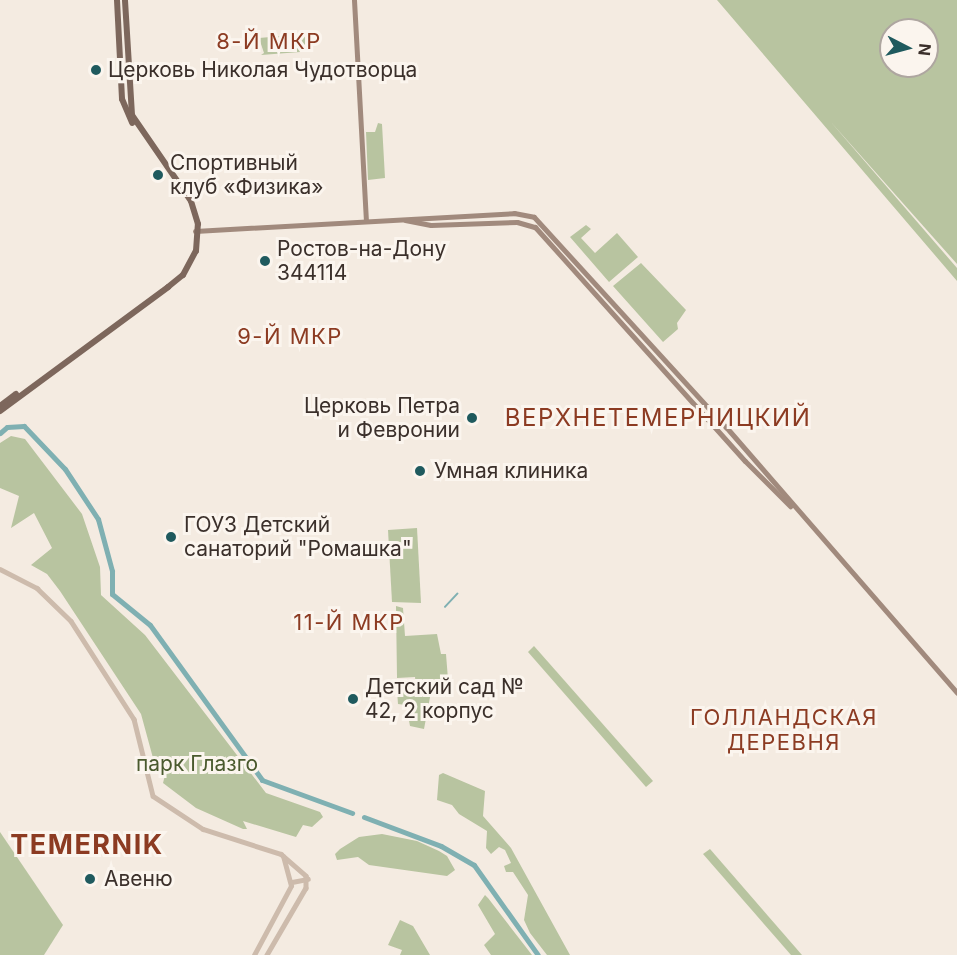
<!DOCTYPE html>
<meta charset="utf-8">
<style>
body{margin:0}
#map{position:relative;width:957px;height:955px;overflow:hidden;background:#f4ebe1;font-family:Inter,sans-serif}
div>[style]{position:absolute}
.green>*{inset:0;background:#b8c4a0}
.stream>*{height:1.5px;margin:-0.75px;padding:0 0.75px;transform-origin:0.75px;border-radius:0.75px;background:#7fb0b2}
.river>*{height:5px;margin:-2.5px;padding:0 2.5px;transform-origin:2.5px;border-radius:2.5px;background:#7fb0b2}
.tertiary>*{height:4.5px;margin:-2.25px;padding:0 2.25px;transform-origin:2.25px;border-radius:2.25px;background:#cdbbac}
.secondary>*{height:5px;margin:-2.5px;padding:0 2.5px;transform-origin:2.5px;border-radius:2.5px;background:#a18a7d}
.primary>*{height:6px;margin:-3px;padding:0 3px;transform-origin:3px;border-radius:3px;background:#7d675c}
.dots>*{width:16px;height:16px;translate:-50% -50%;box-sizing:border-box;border:3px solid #fbf5ee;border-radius:50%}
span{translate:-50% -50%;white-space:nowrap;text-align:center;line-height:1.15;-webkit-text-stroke:6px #fbf5ee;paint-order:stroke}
.poi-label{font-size:21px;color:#3b302b}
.left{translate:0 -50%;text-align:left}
.right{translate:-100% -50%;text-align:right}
.park-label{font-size:21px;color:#4a5a2e}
.neighbourhood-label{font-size:22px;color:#8c3b22;letter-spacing:1.5px}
.quarter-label{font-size:24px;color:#8c3b22;letter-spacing:1.5px}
.district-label{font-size:27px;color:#8c3b22;font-weight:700;letter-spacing:1.5px}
.north{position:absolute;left:879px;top:18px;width:60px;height:60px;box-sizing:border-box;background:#fbf5ee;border:2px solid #aea6a0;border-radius:50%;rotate:96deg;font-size:16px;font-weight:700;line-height:24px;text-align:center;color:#3b302b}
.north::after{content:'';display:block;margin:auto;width:21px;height:27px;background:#1f5a5e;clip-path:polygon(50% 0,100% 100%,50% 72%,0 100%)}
</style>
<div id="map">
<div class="green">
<div style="clip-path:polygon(evenodd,717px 0,957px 0,957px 264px,830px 121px,957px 268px,957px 281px,717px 0,891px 30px,927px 30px,927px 66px,891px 66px,891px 30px)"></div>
<div style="clip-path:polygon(305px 34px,305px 45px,300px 52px,261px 55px,264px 53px,259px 38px)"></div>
<div style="clip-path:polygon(378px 123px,382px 124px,385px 178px,368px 180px,366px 132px,375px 132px)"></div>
<div style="clip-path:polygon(586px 225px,591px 229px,581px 238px,595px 253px,617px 233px,638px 257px,609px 282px,570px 237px)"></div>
<div style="clip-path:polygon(641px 263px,686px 310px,677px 323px,678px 329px,663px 342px,613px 286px)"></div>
<div style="clip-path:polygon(11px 436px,25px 439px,82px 514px,100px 567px,101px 595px,145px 635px,266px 793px,320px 812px,323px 817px,312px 827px,303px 825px,296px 837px,243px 821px,247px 829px,243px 829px,196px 808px,163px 783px,165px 775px,156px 769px,141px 714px,60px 591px,47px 574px,31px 565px,52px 548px,34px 513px,11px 528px,19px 496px,0 488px,0 443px)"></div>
<div style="clip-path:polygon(417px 528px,421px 603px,392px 602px,388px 530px)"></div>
<div style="clip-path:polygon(396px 606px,403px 608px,405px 636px,437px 634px,441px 654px,446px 654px,449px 692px,431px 692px,424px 729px,410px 726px,406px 705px,398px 704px,397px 691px,416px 689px,415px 677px,397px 678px)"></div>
<div style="clip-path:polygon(534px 646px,653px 781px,646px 787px,528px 652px)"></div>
<div style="clip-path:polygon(443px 773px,485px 791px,483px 816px,511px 848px,570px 955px,547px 955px,530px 933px,524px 920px,528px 895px,513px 872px,506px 872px,504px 866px,511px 863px,505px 850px,499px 847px,491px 854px,486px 848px,487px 831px,459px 814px,452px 805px,437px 800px,439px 775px)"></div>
<div style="clip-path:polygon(0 832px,63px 925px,44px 955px,0 955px)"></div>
<div style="clip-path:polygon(382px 834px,417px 841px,439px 851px,447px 856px,455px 870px,447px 876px,369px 865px,358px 857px,337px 860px,335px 854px,340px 849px,359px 837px)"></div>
<div style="clip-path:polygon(710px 849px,802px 955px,791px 955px,703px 854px)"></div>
<div style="clip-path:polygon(485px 895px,488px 898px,532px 955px,491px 955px,484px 945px,495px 934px,478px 905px)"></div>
<div style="clip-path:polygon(400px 920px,413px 926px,430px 955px,400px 955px,402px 950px,388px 945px)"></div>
</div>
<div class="stream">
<div style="left:445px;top:607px;width:18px;rotate:-47deg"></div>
</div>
<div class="river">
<div style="left:0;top:433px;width:9px;rotate:-41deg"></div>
<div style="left:7px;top:427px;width:17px;rotate:-3deg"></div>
<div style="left:24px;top:426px;width:59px;rotate:46.4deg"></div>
<div style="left:65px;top:469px;width:60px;rotate:56.6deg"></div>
<div style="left:98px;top:519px;width:54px;rotate:74.9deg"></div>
<div style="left:112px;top:571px;width:23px;rotate:90deg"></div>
<div style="left:112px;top:594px;width:49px;rotate:39.2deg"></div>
<div style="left:150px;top:625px;width:191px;rotate:54.1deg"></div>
<div style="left:262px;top:780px;width:96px;rotate:20.1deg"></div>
<div style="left:364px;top:817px;width:82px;rotate:20.6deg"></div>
<div style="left:441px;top:846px;width:38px;rotate:30deg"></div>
<div style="left:474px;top:865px;width:110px;rotate:54.6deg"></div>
</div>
<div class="tertiary">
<div style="left:0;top:569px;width:42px;rotate:27.2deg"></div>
<div style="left:37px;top:588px;width:47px;rotate:44.1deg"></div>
<div style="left:71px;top:621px;width:117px;rotate:57.3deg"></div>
<div style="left:134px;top:719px;width:79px;rotate:76.1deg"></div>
<div style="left:153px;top:796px;width:60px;rotate:33.4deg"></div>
<div style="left:203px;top:829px;width:82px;rotate:17.8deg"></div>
<div style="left:281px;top:854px;width:33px;rotate:41deg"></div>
<div style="left:306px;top:876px;width:12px;rotate:90deg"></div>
<div style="left:306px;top:888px;width:78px;rotate:120.2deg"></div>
<div style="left:292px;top:882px;width:16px;rotate:-11deg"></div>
<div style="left:254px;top:955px;width:78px;rotate:-61.8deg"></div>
<div style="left:291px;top:886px;width:30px;rotate:-105deg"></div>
</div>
<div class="secondary">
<div style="left:354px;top:0;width:221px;rotate:86.9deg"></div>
<div style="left:405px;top:220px;width:26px;rotate:11deg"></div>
<div style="left:431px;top:225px;width:86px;rotate:-2deg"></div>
<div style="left:517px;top:222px;width:19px;rotate:16deg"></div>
<div style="left:535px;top:227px;width:314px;rotate:48.1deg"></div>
<div style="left:745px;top:461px;width:64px;rotate:45deg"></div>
<div style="left:195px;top:231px;width:320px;rotate:-3.2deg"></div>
<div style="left:514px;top:213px;width:20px;rotate:11deg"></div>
<div style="left:534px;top:217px;width:285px;rotate:47.6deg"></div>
<div style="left:726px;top:427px;width:352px;rotate:49deg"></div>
</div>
<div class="primary">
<div style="left:117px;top:0;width:99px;rotate:87.1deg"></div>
<div style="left:122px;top:99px;width:26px;rotate:67deg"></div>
<div style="left:0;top:406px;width:20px;rotate:-37deg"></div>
<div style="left:0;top:411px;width:209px;rotate:-36.4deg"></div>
<div style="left:168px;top:287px;width:19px;rotate:-39deg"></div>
<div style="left:183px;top:275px;width:27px;rotate:-62deg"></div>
<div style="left:196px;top:251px;width:27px;rotate:-86deg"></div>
<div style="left:198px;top:224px;width:24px;rotate:-107deg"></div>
<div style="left:191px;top:201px;width:104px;rotate:-124.5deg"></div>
<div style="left:132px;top:115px;width:115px;rotate:-93.5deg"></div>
</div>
<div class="dots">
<div style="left:96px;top:70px;background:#1f5a5e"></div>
<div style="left:158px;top:175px;background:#1f5a5e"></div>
<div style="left:265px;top:261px;background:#1f5a5e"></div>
<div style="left:472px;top:418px;background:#1f5a5e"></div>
<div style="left:420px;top:471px;background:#1f5a5e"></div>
<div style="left:171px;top:537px;background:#1f5a5e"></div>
<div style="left:353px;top:699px;background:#1f5a5e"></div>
<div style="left:90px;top:879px;background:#1f5a5e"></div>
</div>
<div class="poi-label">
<span class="left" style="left:108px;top:70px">Церковь Николая Чудотворца</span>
<span class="left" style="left:170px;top:175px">Спортивный<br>клуб «Физика»</span>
<span class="left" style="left:277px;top:261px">Ростов-на-Дону<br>344114</span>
<span class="right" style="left:460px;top:418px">Церковь Петра<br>и Февронии</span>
<span class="left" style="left:434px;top:471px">Умная клиника</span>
<span class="left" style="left:184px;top:537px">ГОУЗ Детский<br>санаторий "Ромашка"</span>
<span class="left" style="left:365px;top:699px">Детский сад №<br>42, 2 корпус</span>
<span class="left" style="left:104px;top:879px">Авеню</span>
</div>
<div class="park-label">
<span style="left:197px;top:764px">парк Глазго</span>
</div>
<div class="neighbourhood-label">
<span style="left:269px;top:42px">8-Й МКР</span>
<span style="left:290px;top:337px">9-Й МКР</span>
<span style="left:349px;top:623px">11-Й МКР</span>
<span style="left:784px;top:730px">ГОЛЛАНДСКАЯ<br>ДЕРЕВНЯ</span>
</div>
<div class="quarter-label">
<span style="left:658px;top:418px">ВЕРХНЕТЕМЕРНИЦКИЙ</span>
</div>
<div class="district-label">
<span style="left:87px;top:845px">TEMERNIK</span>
</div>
<div class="north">N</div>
</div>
